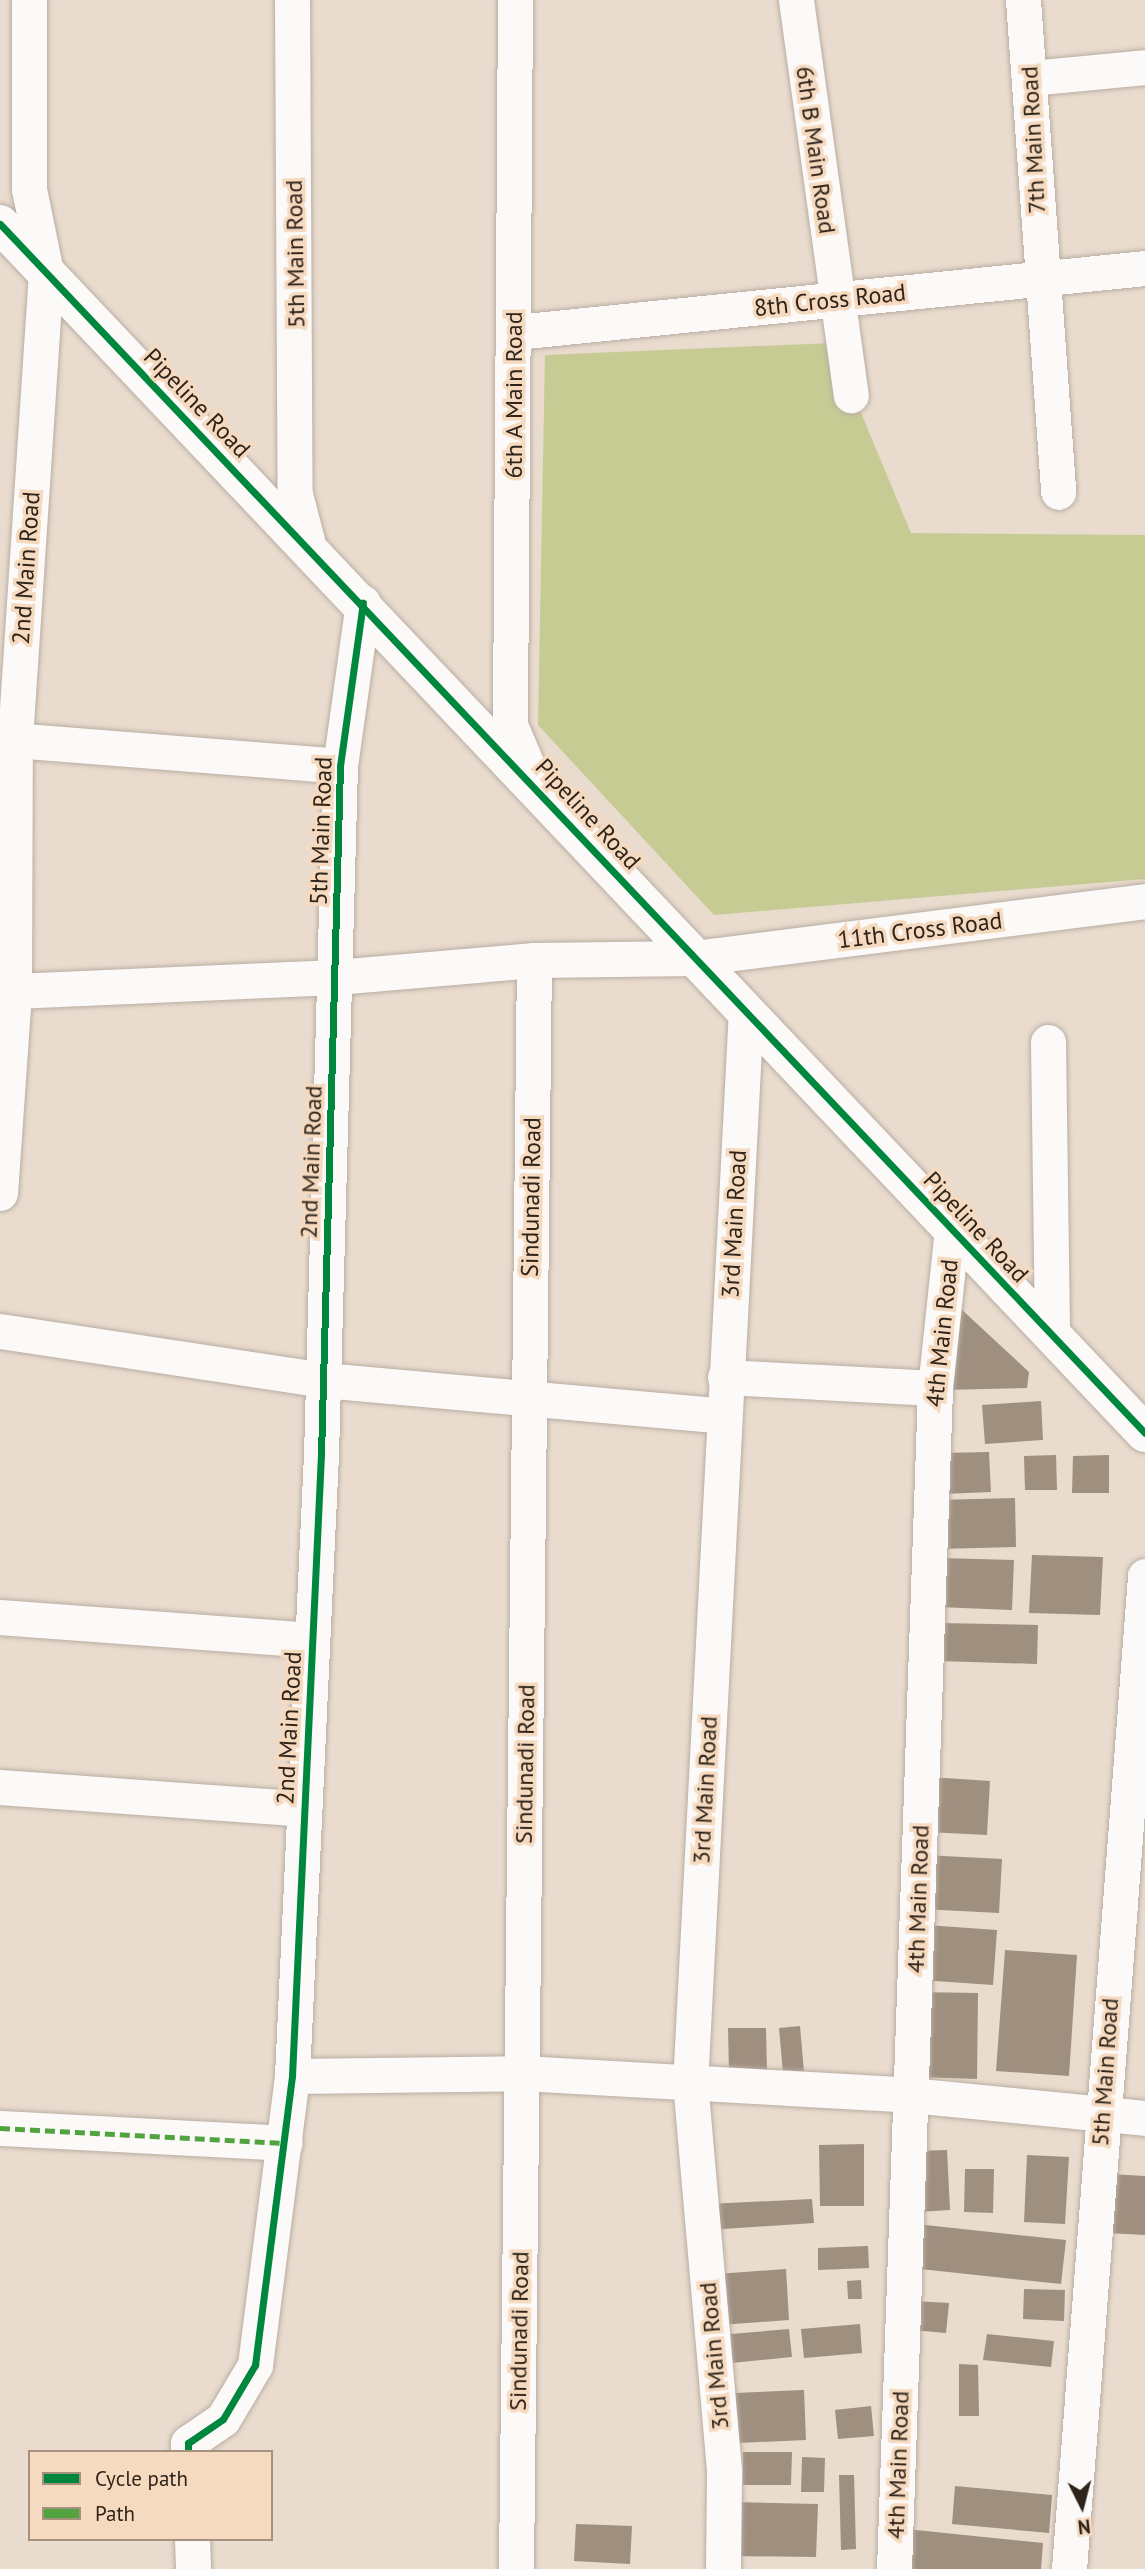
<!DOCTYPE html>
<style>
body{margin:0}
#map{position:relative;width:1145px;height:2569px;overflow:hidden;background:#e9dbcd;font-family:"PT Sans",sans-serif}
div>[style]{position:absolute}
.green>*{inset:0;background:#c6cb94}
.building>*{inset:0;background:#9f8f7f}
.roads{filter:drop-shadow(0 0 2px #b9ada3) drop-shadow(0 0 2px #b9ada3)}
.minor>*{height:35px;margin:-17.5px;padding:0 17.5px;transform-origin:17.5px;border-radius:17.5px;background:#fcfaf8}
.tertiary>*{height:38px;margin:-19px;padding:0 19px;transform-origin:19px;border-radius:19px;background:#fcfaf8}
.quiet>*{height:5px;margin-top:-2.5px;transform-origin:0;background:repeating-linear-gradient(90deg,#52a340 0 10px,transparent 0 15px)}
.cycleway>*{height:7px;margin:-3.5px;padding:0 3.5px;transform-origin:3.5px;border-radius:3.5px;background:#00873e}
span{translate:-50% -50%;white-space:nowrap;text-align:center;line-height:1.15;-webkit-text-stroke:7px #f6dac0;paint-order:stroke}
.street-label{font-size:24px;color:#2f241a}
.legend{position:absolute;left:28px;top:2450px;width:245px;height:91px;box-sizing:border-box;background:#f6dac0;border:2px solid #a6917e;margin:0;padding:9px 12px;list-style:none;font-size:21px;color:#2f241a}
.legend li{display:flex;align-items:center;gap:14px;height:35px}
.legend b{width:35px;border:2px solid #a6917e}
.north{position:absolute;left:1047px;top:2471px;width:70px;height:70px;-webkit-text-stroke:5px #f6dac0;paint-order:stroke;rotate:174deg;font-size:19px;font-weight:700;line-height:28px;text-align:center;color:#2f241a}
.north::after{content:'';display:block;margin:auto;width:24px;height:32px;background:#2f241a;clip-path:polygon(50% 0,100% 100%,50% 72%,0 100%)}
</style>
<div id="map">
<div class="green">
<div style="clip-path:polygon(832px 343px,911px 533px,1145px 535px,1145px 879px,714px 915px,538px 725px,545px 355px)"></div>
</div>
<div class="building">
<div style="clip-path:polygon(947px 1296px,1029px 1372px,1027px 1388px,942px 1390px)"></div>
<div style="clip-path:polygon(1041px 1401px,1043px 1440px,985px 1444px,982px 1405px)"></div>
<div style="clip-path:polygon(989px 1452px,991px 1492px,943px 1494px,942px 1453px)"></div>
<div style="clip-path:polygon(1056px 1455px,1057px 1490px,1025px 1490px,1024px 1456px)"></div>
<div style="clip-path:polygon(1109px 1455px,1109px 1493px,1072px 1493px,1073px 1456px)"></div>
<div style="clip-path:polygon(1015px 1498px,1016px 1547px,938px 1549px,937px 1500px)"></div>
<div style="clip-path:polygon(1032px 1555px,1103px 1557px,1100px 1615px,1029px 1613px)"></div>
<div style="clip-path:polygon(941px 1558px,1014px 1560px,1012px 1610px,938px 1607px)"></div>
<div style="clip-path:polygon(939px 1623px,1038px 1625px,1037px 1664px,938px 1661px)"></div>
<div style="clip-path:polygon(930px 1777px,990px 1781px,987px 1835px,927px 1832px)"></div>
<div style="clip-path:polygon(924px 1855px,1002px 1859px,999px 1913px,921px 1909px)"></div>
<div style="clip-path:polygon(926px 1925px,997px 1930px,993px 1985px,921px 1980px)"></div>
<div style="clip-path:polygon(1005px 1950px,1077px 1955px,1069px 2076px,996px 2071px)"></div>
<div style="clip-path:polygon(917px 1992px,978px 1993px,977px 2079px,915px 2077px)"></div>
<div style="clip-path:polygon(800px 2026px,805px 2083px,784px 2084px,779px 2028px)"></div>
<div style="clip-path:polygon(728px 2028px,766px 2028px,767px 2071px,729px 2072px)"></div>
<div style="clip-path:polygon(864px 2144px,864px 2206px,820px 2206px,819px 2145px)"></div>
<div style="clip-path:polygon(947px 2150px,950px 2210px,918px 2212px,915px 2151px)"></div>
<div style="clip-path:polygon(1027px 2155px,1069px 2157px,1065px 2224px,1024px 2222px)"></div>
<div style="clip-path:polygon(965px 2169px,994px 2169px,993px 2213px,964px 2212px)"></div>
<div style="clip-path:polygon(1110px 2174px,1145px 2176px,1145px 2235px,1107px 2233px)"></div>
<div style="clip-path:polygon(812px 2199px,814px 2223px,708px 2230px,707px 2204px)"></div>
<div style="clip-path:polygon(916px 2224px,1066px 2240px,1061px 2284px,911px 2268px)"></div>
<div style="clip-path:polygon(868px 2246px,869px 2268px,818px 2270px,818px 2248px)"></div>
<div style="clip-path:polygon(786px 2269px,789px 2320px,720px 2325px,717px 2274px)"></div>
<div style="clip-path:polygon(861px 2280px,862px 2299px,848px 2299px,847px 2281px)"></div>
<div style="clip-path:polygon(1024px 2289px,1065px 2290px,1064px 2321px,1023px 2319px)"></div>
<div style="clip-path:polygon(914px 2301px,949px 2303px,946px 2333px,912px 2330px)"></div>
<div style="clip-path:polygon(860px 2324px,862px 2353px,804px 2358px,801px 2329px)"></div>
<div style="clip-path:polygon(789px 2329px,792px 2357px,721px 2364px,719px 2335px)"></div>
<div style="clip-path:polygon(987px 2334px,1054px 2341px,1051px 2367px,983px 2360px)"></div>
<div style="clip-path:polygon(959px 2364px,978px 2365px,979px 2416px,959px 2416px)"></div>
<div style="clip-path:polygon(804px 2390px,806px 2440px,737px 2443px,735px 2393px)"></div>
<div style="clip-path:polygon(871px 2406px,874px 2436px,838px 2439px,835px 2410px)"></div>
<div style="clip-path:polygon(743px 2452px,792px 2452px,791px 2485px,743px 2485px)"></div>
<div style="clip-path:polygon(802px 2457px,825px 2458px,824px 2492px,801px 2492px)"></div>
<div style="clip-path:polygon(839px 2475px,854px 2475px,856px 2549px,841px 2550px)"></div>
<div style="clip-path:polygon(955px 2486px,1052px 2495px,1049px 2533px,952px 2524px)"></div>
<div style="clip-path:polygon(733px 2502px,818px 2504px,816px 2557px,732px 2556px)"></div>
<div style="clip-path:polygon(576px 2524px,632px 2526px,630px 2564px,574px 2561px)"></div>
<div style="clip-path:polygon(906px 2529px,1043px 2543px,1041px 2569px,902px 2569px)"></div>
</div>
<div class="roads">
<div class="minor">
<div style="left:292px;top:0;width:494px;rotate:89.7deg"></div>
<div style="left:295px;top:494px;width:56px;rotate:75.5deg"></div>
<div style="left:515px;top:0;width:725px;rotate:90.4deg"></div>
<div style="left:510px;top:725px;width:66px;rotate:66.9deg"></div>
<div style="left:796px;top:0;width:399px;rotate:82.1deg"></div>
<div style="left:1023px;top:0;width:493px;rotate:85.9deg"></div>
<div style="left:1031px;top:78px;width:115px;rotate:-5.5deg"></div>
<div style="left:516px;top:332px;width:632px;rotate:-5.81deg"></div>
<div style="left:0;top:739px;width:341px;rotate:4.5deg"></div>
<div style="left:0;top:980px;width:18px;rotate:38deg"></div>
<div style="left:14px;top:991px;width:322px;rotate:-2.5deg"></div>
<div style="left:336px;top:977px;width:199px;rotate:-4.9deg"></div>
<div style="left:534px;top:960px;width:161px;rotate:-0.7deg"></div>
<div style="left:695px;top:958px;width:454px;rotate:-7.2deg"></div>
<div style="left:1048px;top:1042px;width:293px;rotate:89.2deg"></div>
<div style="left:0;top:1193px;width:202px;rotate:-86deg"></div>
<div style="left:14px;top:991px;width:252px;rotate:-89.8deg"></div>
<div style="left:15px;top:739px;width:468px;rotate:-86.2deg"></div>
<div style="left:46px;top:272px;width:85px;rotate:-101.6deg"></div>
<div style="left:29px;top:189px;width:189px;rotate:-90deg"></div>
<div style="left:0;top:1331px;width:327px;rotate:8.6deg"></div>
<div style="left:323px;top:1380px;width:402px;rotate:5.1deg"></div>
<div style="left:725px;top:1377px;width:210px;rotate:3deg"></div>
<div style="left:0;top:1617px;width:313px;rotate:4.2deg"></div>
<div style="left:0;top:1787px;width:305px;rotate:4.1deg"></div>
<div style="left:292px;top:2076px;width:230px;rotate:-0.7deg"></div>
<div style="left:522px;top:2073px;width:390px;rotate:3.2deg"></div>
<div style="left:911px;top:2095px;width:235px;rotate:5.6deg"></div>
<div style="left:0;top:2128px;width:285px;rotate:3deg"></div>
<div style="left:188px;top:2452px;width:9px;rotate:-90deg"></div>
<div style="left:188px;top:2443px;width:42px;rotate:-34.4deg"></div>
<div style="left:223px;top:2419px;width:63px;rotate:-59.3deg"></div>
<div style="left:255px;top:2365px;width:291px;rotate:-82.7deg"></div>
<div style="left:292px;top:2076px;width:622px;rotate:-87.33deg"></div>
<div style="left:321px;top:1455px;width:689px;rotate:-88.42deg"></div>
<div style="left:340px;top:766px;width:165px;rotate:-82deg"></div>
<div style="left:192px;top:2539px;width:30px;rotate:88deg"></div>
<div style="left:516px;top:2569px;width:1609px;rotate:-89.36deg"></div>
<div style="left:723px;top:2569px;width:99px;rotate:-89.4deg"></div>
<div style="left:724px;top:2470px;width:386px;rotate:-95deg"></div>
<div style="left:690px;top:2085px;width:1075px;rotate:-87.02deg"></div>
<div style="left:894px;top:2569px;width:1182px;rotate:-88.01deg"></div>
<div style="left:935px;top:1388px;width:160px;rotate:-83.9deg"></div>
<div style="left:1069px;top:2569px;width:996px;rotate:-85.62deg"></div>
</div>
<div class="tertiary">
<div style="left:0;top:224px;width:1665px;rotate:46.56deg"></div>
</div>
</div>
<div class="quiet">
<div style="left:0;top:2128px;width:285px;rotate:3deg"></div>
</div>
<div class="cycleway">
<div style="left:0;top:224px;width:1665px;rotate:46.56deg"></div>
<div style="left:188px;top:2452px;width:9px;rotate:-90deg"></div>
<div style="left:188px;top:2443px;width:42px;rotate:-34.4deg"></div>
<div style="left:223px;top:2419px;width:63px;rotate:-59.3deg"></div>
<div style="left:255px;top:2365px;width:291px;rotate:-82.7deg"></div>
<div style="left:292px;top:2076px;width:622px;rotate:-87.33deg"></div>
<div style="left:321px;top:1455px;width:689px;rotate:-88.42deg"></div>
<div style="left:340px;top:766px;width:165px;rotate:-82deg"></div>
</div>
<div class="street-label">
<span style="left:1033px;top:140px;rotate:-93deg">7th Main Road</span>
<span style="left:816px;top:150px;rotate:82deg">6th B Main Road</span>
<span style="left:295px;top:254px;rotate:-91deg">5th Main Road</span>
<span style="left:830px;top:300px;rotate:-6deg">8th Cross Road</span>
<span style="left:514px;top:395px;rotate:-90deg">6th A Main Road</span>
<span style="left:197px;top:403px;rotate:46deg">Pipeline Road</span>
<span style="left:26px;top:568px;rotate:-86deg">2nd Main Road</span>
<span style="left:588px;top:814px;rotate:47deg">Pipeline Road</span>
<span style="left:321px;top:831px;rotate:-88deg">5th Main Road</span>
<span style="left:920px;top:930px;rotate:-7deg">11th Cross Road</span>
<span style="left:311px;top:1162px;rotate:-88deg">2nd Main Road</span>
<span style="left:531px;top:1197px;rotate:-89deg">Sindunadi Road</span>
<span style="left:734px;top:1224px;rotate:-87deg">3rd Main Road</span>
<span style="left:976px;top:1227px;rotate:47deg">Pipeline Road</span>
<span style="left:942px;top:1333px;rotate:-84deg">4th Main Road</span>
<span style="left:289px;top:1728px;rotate:-87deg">2nd Main Road</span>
<span style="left:525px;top:1764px;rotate:-89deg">Sindunadi Road</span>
<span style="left:705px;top:1790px;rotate:-87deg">3rd Main Road</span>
<span style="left:918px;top:1899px;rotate:-88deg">4th Main Road</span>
<span style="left:1105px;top:2072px;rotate:-86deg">5th Main Road</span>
<span style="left:519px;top:2331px;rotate:-89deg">Sindunadi Road</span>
<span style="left:714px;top:2356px;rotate:-95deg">3rd Main Road</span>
<span style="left:898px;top:2465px;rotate:-88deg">4th Main Road</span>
</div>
<ul class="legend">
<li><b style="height:9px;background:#00873e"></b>Cycle path</li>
<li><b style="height:9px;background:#52a340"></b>Path</li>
</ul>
<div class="north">N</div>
</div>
